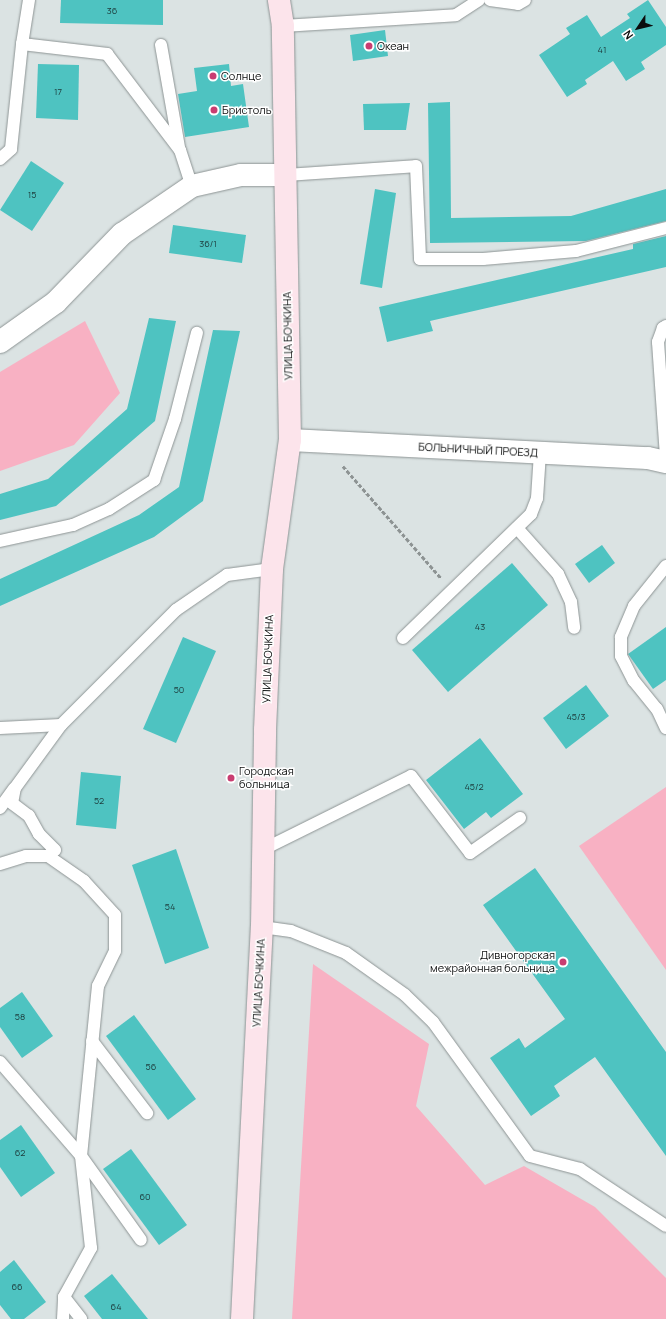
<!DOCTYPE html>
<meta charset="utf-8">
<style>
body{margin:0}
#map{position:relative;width:666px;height:1319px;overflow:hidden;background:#dbe3e3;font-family:Manrope,sans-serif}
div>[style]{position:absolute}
.green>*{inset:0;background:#f8b1c3}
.building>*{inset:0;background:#4ec3c1}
.path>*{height:2.5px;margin-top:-1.25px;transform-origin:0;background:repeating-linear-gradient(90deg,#8d9393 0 4px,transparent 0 6px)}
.roads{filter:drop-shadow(0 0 1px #8d9494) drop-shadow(0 0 1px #8d9494)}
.service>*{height:12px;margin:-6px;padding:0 6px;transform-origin:6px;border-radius:6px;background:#fff}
.minor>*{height:22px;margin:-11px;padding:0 11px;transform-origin:11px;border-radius:11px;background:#fff}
.secondary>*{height:22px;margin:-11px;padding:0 11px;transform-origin:11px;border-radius:11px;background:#fce4eb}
.dots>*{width:11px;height:11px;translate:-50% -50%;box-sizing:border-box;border:2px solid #fff;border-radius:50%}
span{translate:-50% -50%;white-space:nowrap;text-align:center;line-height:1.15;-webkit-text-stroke:3px #fff;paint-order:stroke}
.number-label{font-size:9px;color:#1c3a3a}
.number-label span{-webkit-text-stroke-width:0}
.poi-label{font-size:11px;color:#0b0d0d}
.left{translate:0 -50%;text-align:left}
.right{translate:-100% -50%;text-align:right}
.street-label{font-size:11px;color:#0b0d0d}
.north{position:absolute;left:618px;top:8px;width:40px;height:40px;-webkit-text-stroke:3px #fff;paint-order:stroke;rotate:235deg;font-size:11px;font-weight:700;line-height:16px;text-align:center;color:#0b0d0d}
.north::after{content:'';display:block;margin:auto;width:14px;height:18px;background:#0b0d0d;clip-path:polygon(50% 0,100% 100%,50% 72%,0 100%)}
</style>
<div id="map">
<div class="green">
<div style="clip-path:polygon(85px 321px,120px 393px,74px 445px,0 471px,0 372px)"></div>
<div style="clip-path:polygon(666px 787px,666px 970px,579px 846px)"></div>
<div style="clip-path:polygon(313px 964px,429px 1044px,416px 1106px,485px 1185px,524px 1166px,595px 1207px,666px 1278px,666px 1319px,292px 1319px)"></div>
</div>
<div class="building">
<div style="clip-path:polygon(61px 0,163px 0,163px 25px,60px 23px)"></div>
<div style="clip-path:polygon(648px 0,666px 27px,666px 45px,641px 62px,645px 69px,626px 81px,613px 61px,585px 80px,587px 84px,567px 97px,539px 55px,570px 34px,566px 28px,587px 15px,601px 37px,630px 18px,627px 14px)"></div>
<div style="clip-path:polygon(385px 30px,388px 56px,353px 61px,350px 35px)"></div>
<div style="clip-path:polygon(38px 64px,79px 65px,78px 120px,36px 118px)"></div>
<div style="clip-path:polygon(229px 64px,231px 86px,243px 84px,249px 127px,185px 137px,178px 94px,197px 91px,194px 68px)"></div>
<div style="clip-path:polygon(450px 102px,451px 218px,571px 216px,666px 189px,666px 221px,586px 241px,430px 243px,428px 103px)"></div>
<div style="clip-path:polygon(410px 103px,406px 130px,364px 130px,363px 104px)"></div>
<div style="clip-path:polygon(31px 161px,64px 183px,32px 231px,0 210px)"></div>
<div style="clip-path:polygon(375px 189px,396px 193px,382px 288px,360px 284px)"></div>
<div style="clip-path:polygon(173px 225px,246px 235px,242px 263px,169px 253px)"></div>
<div style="clip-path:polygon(666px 236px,666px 267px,430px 321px,433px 331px,387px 342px,379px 307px,633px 249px,633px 244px)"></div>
<div style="clip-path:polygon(149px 318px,176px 321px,155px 421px,56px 506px,0 520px,0 494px,48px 479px,127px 409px)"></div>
<div style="clip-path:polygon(213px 330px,240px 331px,203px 501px,154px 537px,0 606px,0 579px,139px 515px,179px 487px)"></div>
<div style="clip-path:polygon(602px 545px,615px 563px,589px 583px,575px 564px)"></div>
<div style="clip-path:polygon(512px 563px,548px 605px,448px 692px,412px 650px)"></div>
<div style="clip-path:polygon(666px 627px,666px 680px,653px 689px,628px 654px)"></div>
<div style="clip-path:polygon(183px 637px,216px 651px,176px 743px,143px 729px)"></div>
<div style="clip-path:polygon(586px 685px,609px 716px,566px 749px,543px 718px)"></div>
<div style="clip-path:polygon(480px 738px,523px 794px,491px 818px,486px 812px,464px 829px,426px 780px)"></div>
<div style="clip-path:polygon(81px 772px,121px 776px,116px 829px,76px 825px)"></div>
<div style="clip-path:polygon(176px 849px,209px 948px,165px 964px,132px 865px)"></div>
<div style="clip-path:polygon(535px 868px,666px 1052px,666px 1156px,595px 1057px,554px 1086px,560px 1096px,531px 1116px,490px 1058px,519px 1038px,525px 1048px,565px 1019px,483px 905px)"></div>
<div style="clip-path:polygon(22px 992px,53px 1036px,22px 1058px,0 1027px,0 1008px)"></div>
<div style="clip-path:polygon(134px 1015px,196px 1099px,168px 1120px,106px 1036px)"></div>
<div style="clip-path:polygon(21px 1125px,55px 1173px,21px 1197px,0 1167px,0 1140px)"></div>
<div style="clip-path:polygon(131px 1149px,187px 1225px,159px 1245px,103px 1169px)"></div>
<div style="clip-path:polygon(14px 1260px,46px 1302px,24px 1319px,11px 1319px,0 1305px,0 1272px)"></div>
<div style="clip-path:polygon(112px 1274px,148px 1319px,102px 1319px,84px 1296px)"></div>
</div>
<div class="path">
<div style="left:343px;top:466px;width:149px;rotate:48.8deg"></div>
</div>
<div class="roads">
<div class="service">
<div style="left:29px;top:0;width:45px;rotate:99deg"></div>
<div style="left:22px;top:44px;width:86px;rotate:6.7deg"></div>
<div style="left:107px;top:54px;width:121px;rotate:52.8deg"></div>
<div style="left:180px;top:150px;width:38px;rotate:72deg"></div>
<div style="left:490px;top:0;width:28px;rotate:8deg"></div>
<div style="left:518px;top:4px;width:8px;rotate:-30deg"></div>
<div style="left:283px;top:26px;width:173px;rotate:-3.6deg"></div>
<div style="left:456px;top:15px;width:27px;rotate:-33deg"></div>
<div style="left:161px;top:45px;width:104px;rotate:80deg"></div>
<div style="left:0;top:159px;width:15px;rotate:-42deg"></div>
<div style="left:11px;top:149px;width:106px;rotate:-84deg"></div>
<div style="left:285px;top:175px;width:131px;rotate:-3.9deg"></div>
<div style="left:416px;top:166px;width:93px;rotate:87.5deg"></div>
<div style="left:420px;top:259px;width:63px"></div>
<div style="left:483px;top:259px;width:93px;rotate:-4.9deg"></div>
<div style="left:576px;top:251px;width:93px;rotate:-14.3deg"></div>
<div style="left:666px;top:326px;width:4px;rotate:146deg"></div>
<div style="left:663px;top:328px;width:15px;rotate:110deg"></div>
<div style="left:658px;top:342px;width:114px;rotate:86deg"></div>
<div style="left:517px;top:528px;width:62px;rotate:48.3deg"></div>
<div style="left:558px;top:574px;width:31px;rotate:65deg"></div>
<div style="left:571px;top:602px;width:26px;rotate:83deg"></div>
<div style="left:0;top:541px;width:75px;rotate:-12.4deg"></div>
<div style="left:73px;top:525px;width:39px;rotate:-24deg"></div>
<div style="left:109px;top:509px;width:54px;rotate:-32.8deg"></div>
<div style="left:154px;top:480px;width:65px;rotate:-71deg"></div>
<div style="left:175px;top:419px;width:89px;rotate:-75.7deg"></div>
<div style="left:666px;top:566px;width:51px;rotate:128.7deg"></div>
<div style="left:634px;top:606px;width:34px;rotate:113deg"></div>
<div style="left:621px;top:637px;width:19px;rotate:90deg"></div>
<div style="left:621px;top:656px;width:28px;rotate:63deg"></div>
<div style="left:634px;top:681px;width:36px;rotate:51deg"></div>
<div style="left:657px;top:709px;width:21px;rotate:65deg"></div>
<div style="left:403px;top:638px;width:178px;rotate:-44.1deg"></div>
<div style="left:531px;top:514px;width:17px;rotate:-69deg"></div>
<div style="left:537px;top:498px;width:45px;rotate:-86.2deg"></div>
<div style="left:0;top:728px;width:61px;rotate:-2.8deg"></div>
<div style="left:0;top:808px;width:24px;rotate:-54deg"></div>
<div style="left:264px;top:849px;width:164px;rotate:-26.4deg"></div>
<div style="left:411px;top:776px;width:97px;rotate:52.5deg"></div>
<div style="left:470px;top:853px;width:61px;rotate:-35deg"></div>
<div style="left:0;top:864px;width:27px;rotate:-17deg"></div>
<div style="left:26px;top:856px;width:22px"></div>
<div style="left:262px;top:927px;width:29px;rotate:8deg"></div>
<div style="left:291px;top:931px;width:59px;rotate:21.8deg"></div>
<div style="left:346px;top:953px;width:72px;rotate:35.4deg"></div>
<div style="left:405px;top:995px;width:39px;rotate:44deg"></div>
<div style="left:433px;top:1022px;width:165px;rotate:54.1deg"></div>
<div style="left:530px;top:1156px;width:52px;rotate:14.6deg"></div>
<div style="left:580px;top:1169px;width:103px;rotate:33.5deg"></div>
<div style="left:92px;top:1041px;width:91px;rotate:52.6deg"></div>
<div style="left:0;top:1062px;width:124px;rotate:49.2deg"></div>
<div style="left:81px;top:1156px;width:103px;rotate:54.5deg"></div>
<div style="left:64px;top:1297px;width:28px;rotate:52deg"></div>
<div style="left:63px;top:1319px;width:22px;rotate:-87deg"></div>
<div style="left:64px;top:1297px;width:56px;rotate:-61.1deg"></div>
<div style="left:91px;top:1248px;width:93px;rotate:-96.2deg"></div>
<div style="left:81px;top:1156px;width:171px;rotate:-84.3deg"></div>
<div style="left:98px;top:986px;width:39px;rotate:-64deg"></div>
<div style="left:115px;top:951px;width:36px;rotate:-90deg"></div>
<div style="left:115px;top:915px;width:46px;rotate:-132.4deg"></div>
<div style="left:84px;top:881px;width:44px;rotate:-145.2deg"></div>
<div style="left:48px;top:856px;width:9px;rotate:-41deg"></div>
<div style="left:55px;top:850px;width:23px;rotate:-135deg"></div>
<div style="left:39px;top:834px;width:21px;rotate:-119deg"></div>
<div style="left:29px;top:816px;width:21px;rotate:-143deg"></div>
<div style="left:12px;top:803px;width:15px;rotate:-79deg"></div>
<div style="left:15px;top:788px;width:78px;rotate:-53.9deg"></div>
<div style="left:61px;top:725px;width:163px;rotate:-45deg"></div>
<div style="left:176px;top:610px;width:62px;rotate:-34.5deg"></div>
<div style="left:227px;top:575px;width:45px;rotate:-7.6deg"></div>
</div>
<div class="minor">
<div style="left:0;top:342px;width:69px;rotate:-35.5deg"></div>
<div style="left:56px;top:302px;width:95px;rotate:-45.9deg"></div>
<div style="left:122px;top:234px;width:85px;rotate:-34.4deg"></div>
<div style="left:192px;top:186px;width:50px;rotate:-12.7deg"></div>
<div style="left:241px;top:175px;width:44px"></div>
<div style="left:290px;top:440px;width:358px;rotate:2.9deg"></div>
<div style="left:648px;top:458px;width:18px;rotate:13deg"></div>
</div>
<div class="secondary">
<div style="left:242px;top:1319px;width:393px;rotate:-87.1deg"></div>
<div style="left:262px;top:927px;width:197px;rotate:-89.1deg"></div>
<div style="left:265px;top:730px;width:161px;rotate:-87.5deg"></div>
<div style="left:272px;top:569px;width:130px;rotate:-82.1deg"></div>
<div style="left:290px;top:440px;width:414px;rotate:-91deg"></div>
<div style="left:283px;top:26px;width:26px;rotate:-99deg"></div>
</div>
</div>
<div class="dots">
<div style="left:369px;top:46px;background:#c93d71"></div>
<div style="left:213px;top:76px;background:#c93d71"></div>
<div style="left:214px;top:110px;background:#c93d71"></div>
<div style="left:231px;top:778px;background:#c93d71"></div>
<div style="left:563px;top:962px;background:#c93d71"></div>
</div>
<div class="number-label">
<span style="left:112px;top:11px">36</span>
<span style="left:602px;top:50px">41</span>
<span style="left:58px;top:92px">17</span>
<span style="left:32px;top:195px">15</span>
<span style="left:208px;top:244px">36/1</span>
<span style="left:480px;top:627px">43</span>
<span style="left:179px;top:690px">50</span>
<span style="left:576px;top:717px">45/3</span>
<span style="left:474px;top:787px">45/2</span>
<span style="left:99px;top:801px">52</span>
<span style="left:170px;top:907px">54</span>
<span style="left:20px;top:1017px">58</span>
<span style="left:151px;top:1067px">56</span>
<span style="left:20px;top:1153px">62</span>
<span style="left:145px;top:1197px">60</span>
<span style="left:17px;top:1287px">66</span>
<span style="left:116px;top:1307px">64</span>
</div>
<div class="poi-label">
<span class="left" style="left:377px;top:46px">Океан</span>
<span class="left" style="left:221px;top:76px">Солнце</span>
<span class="left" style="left:222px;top:110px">Бристоль</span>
<span class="left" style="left:239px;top:778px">Городская<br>больница</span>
<span class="right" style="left:555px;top:962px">Дивногорская<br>межрайонная больница</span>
</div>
<div class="street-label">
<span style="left:288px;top:336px;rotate:-91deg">УЛИЦА БОЧКИНА</span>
<span style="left:478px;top:450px;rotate:3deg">БОЛЬНИЧНЫЙ ПРОЕЗД</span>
<span style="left:268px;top:659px;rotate:-88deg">УЛИЦА БОЧКИНА</span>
<span style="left:259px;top:983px;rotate:-87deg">УЛИЦА БОЧКИНА</span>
</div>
<div class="north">N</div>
</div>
